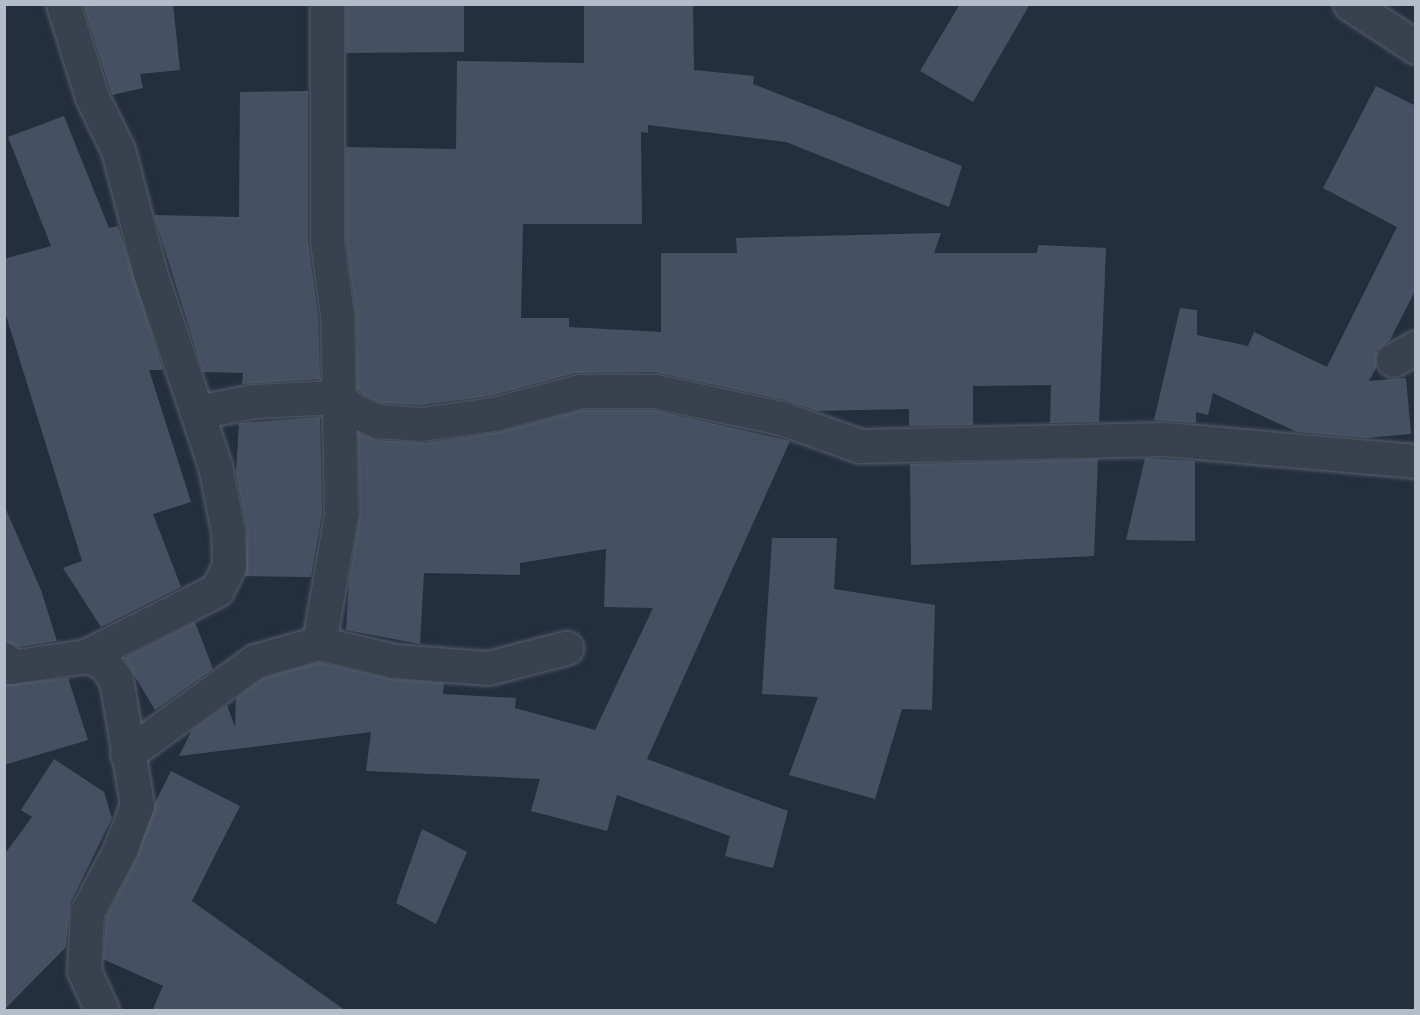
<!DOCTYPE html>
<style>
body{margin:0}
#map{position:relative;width:1420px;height:1015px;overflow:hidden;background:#242f3e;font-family:"Noto Sans",sans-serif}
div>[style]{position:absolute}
.building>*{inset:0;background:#455162}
.roads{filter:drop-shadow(0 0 2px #565f6c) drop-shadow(0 0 2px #565f6c)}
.minor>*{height:33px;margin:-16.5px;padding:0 16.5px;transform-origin:16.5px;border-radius:16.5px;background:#38414e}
span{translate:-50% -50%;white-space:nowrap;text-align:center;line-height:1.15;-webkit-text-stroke:5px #1d2633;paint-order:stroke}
.frame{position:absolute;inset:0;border:6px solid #b4bcc9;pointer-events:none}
</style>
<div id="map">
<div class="building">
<div style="clip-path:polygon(83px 4px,173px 4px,180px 70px,140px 74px,143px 88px,112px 95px)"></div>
<div style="clip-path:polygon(346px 4px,464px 4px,464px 52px,346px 53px)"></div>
<div style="clip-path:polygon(584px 4px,693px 4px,694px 70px,754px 76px,753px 84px,962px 166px,949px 207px,786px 142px,648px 125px,648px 133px,641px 132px,642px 224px,523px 224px,521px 318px,569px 318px,569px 327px,661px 332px,661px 253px,737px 253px,736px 238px,941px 233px,934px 253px,1037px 253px,1038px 245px,1106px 248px,1099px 422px,1050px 423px,1051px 385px,973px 386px,973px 425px,909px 426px,909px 409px,817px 411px,785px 400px,655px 372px,575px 373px,490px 396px,421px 405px,381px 403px,364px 395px,357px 389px,356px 314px,346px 240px,346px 147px,456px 149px,457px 61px,584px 63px)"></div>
<div style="clip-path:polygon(960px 4px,1030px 4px,973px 102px,920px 71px)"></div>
<div style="clip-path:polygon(1376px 86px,1416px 106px,1416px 289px,1390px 340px,1377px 351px,1376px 368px,1369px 381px,1406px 378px,1411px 434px,1366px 438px,1297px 432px,1213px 393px,1208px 415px,1196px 412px,1196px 423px,1154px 420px,1180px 308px,1197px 310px,1197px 335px,1248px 346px,1254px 332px,1327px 367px,1397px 227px,1323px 188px)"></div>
<div style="clip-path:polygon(308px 91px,308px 241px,318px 315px,320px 379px,242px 384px,243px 373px,203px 372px,154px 215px,239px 217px,240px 92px)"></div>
<div style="clip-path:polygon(64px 116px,109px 228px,118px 226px,163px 370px,149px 370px,191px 502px,153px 514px,181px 587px,101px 627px,63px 568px,82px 561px,4px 309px,4px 259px,51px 246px,8px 137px)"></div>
<div style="clip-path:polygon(582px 410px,653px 410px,790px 441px,647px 759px,788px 811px,773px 868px,725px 856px,730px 836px,617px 795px,607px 831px,531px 811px,540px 779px,366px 771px,371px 732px,179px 756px,192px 730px,227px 705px,235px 727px,236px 698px,263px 678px,319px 662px,391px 679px,444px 683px,443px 694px,516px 698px,515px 708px,595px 730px,653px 608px,604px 607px,606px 549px,520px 563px,520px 575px,424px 573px,420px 644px,346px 630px,349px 581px,360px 514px,358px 433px,376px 440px,425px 443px,499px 432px)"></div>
<div style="clip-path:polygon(320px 417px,322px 513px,311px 577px,245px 576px,247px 530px,236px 473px,239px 423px)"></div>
<div style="clip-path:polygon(1145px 458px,1195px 461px,1195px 541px,1126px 540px)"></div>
<div style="clip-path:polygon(1098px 459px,1094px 556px,911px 565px,910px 464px)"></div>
<div style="clip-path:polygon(4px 505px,41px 590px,57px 641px,18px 647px,4px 641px)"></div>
<div style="clip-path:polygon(772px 538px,837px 538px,834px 589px,935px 605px,932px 710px,902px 709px,875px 799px,789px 775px,818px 697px,762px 694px)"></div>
<div style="clip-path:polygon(195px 622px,213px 669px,155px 710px,124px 658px)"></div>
<div style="clip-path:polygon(68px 678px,88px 740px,4px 765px,4px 685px)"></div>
<div style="clip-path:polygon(54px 759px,104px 792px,112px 818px,70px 904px,66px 947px,4px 1010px,4px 855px,32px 817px,21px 810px)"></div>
<div style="clip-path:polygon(171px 771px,240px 806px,192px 901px,346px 1011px,152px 1011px,163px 986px,103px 959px,106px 917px,137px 857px,155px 803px)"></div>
<div style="clip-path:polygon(422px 829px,467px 852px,436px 924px,396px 903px)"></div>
</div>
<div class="roads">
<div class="minor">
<div style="left:63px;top:4px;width:97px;rotate:72.7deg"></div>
<div style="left:92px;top:97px;width:59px;rotate:63.9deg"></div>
<div style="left:118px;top:150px;width:127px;rotate:75.4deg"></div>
<div style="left:150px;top:273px;width:204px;rotate:71.4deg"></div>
<div style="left:215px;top:466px;width:66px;rotate:78.7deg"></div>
<div style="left:228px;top:531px;width:35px;rotate:88deg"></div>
<div style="left:229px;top:566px;width:27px;rotate:117deg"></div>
<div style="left:217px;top:590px;width:147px;rotate:153.3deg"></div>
<div style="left:1350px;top:4px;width:79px;rotate:33.1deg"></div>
<div style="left:1393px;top:360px;width:26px;rotate:-29deg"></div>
<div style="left:197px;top:412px;width:58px;rotate:-10.9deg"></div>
<div style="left:254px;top:401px;width:83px;rotate:-2.8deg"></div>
<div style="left:337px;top:397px;width:22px;rotate:39deg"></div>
<div style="left:354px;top:411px;width:25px;rotate:23deg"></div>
<div style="left:377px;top:421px;width:45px;rotate:3.8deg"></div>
<div style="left:422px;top:424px;width:73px;rotate:-7.9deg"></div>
<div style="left:494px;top:414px;width:89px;rotate:-15deg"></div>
<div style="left:580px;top:391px;width:75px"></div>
<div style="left:655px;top:391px;width:129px;rotate:12.1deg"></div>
<div style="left:781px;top:418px;width:84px;rotate:19.5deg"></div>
<div style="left:860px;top:446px;width:304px;rotate:-1.3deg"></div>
<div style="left:1164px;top:439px;width:253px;rotate:5deg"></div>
<div style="left:319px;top:643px;width:131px;rotate:-80.3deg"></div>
<div style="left:341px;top:514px;width:200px;rotate:-91.1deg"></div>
<div style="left:337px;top:314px;width:74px;rotate:-97.8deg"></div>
<div style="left:327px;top:241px;width:237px;rotate:-90deg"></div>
<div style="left:4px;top:659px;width:10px;rotate:53deg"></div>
<div style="left:10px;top:667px;width:77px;rotate:-8.2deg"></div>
<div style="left:86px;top:656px;width:18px;rotate:19deg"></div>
<div style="left:103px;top:662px;width:21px;rotate:53deg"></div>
<div style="left:116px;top:679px;width:128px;rotate:80.5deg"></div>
<div style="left:137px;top:805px;width:48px;rotate:110.7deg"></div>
<div style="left:120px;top:850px;width:70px;rotate:118deg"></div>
<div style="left:87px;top:912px;width:59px;rotate:92.9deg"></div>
<div style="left:84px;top:971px;width:43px;rotate:65.2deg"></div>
<div style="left:127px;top:754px;width:158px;rotate:-36deg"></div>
<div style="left:255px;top:661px;width:66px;rotate:-15.7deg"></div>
<div style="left:319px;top:643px;width:78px;rotate:13.3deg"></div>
<div style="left:395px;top:661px;width:93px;rotate:4.3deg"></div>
<div style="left:488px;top:668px;width:81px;rotate:-14.4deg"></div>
</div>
</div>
<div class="frame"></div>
</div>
